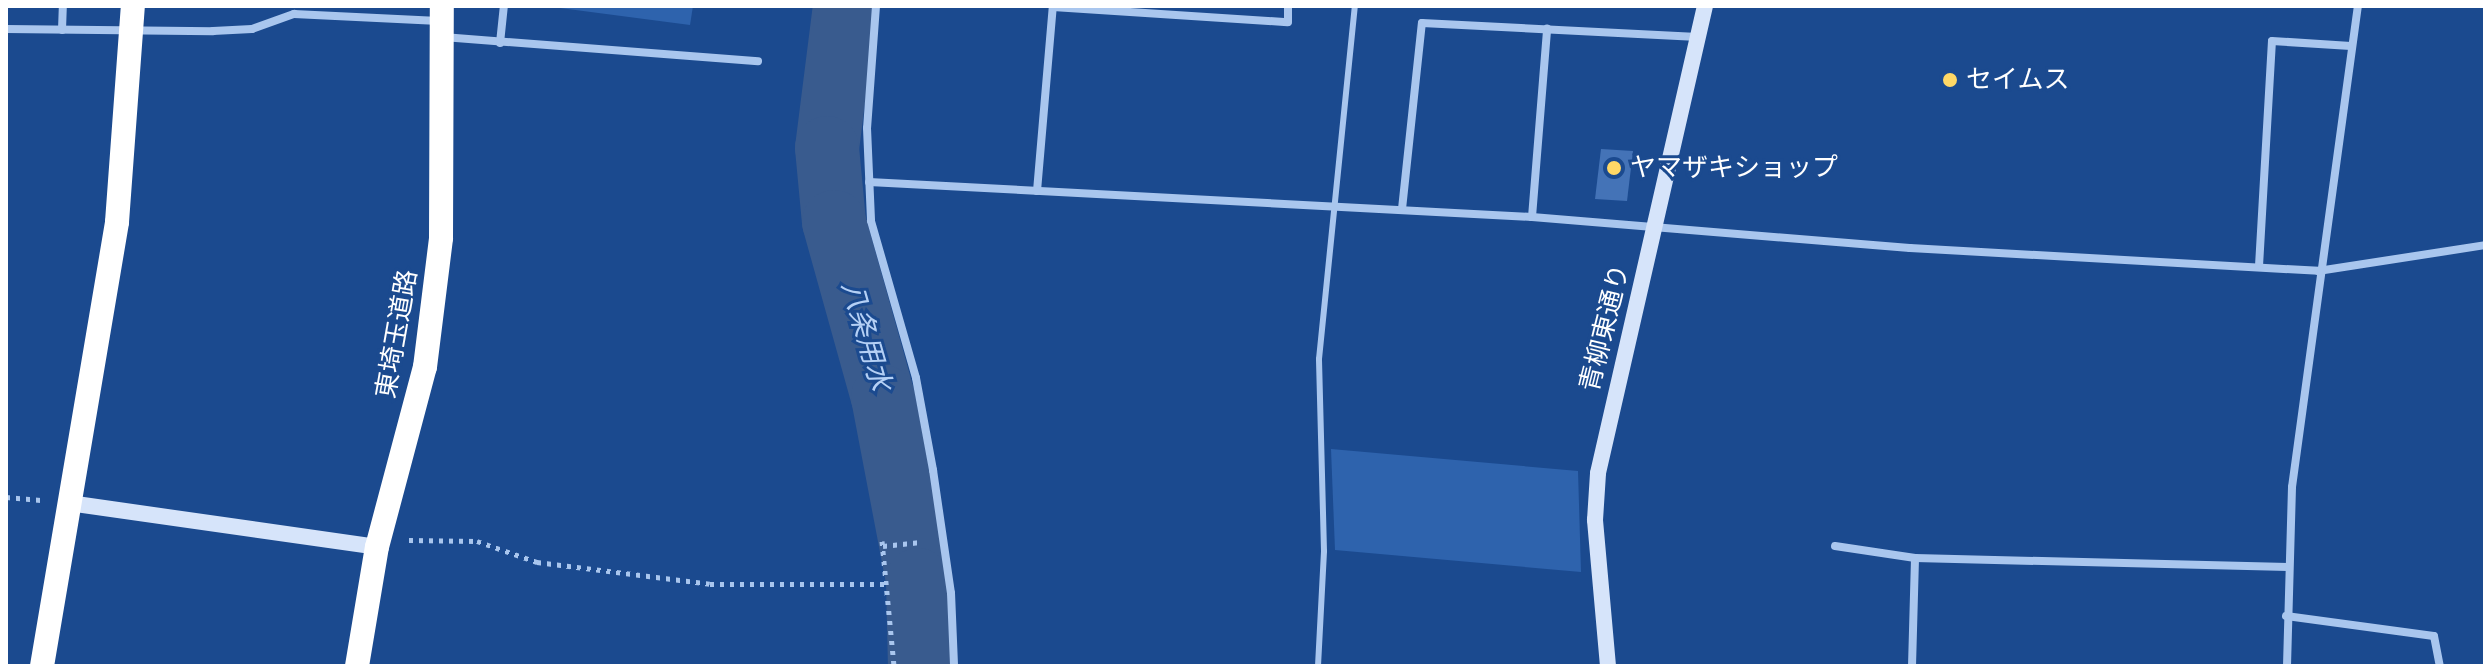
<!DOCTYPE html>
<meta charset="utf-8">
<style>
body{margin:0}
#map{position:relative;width:2491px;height:672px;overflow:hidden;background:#1b4a8f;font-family:"DM Sans","Noto Sans JP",sans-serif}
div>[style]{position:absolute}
.green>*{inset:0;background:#2e63ad}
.river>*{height:64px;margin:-32px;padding:0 32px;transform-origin:32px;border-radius:32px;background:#395b8e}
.building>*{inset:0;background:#4473b7}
.path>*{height:5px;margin-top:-2.5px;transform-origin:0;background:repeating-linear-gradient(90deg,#a9c6ee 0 4px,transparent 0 10px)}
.lane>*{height:6px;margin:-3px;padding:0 3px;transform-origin:3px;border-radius:3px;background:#a9c6ee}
.street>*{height:8px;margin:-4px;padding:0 4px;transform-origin:4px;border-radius:4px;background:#a9c6ee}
.secondary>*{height:16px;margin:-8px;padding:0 8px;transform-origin:8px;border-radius:8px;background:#d6e4fa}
.highway>*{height:24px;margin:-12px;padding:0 12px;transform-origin:12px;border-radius:12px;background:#fff}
.dots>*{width:22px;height:22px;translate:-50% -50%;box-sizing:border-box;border:4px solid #1b4a8f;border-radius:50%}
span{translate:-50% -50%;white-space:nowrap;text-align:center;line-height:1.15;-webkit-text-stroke:6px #1b4a8f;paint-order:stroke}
.poi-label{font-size:26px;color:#fff}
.left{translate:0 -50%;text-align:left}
.street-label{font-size:26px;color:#fff}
.water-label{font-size:28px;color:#b5d0f5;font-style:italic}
.frame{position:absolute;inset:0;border:8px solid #fff;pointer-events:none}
</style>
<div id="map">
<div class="green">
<div style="clip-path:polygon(545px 6px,693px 6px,690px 25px)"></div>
<div style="clip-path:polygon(1331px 449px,1578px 471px,1581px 572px,1335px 550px)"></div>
</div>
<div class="river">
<div style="left:845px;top:6px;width:143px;rotate:97.2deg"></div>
<div style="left:827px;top:148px;width:74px;rotate:84.6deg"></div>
<div style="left:834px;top:222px;width:182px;rotate:74.4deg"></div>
<div style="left:883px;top:397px;width:186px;rotate:79.2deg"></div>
<div style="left:918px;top:580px;width:86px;rotate:88.7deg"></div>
</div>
<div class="building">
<div style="clip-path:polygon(1601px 149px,1633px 151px,1627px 201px,1595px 199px)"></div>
</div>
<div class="path">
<div style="left:6px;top:497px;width:35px;rotate:5deg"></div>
<div style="left:409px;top:540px;width:68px;rotate:0.8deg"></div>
<div style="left:477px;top:541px;width:64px;rotate:19.3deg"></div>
<div style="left:537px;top:562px;width:174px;rotate:7.2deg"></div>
<div style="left:710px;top:584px;width:178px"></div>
<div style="left:882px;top:541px;width:126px;rotate:84.5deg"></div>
<div style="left:883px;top:546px;width:38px;rotate:-6deg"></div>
</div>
<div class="lane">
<div style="left:1318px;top:666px;width:115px;rotate:-87deg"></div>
<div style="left:1324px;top:551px;width:192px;rotate:-91.5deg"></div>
<div style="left:1319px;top:359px;width:355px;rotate:-84.2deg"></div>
</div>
<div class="street">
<div style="left:876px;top:6px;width:122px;rotate:94.2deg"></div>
<div style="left:867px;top:128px;width:93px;rotate:87.5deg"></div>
<div style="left:871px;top:221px;width:163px;rotate:74deg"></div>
<div style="left:916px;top:378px;width:94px;rotate:79.5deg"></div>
<div style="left:933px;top:470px;width:124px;rotate:81.7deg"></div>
<div style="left:951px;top:593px;width:73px;rotate:87.6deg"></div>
<div style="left:1053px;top:7px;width:235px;rotate:3.7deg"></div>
<div style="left:1288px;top:22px;width:16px;rotate:-90deg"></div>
<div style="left:6px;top:29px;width:207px;rotate:0.6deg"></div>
<div style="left:213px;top:31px;width:39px;rotate:-3deg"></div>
<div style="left:252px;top:29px;width:45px;rotate:-19.7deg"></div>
<div style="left:294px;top:14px;width:145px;rotate:2.8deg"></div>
<div style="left:62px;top:30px;width:24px;rotate:-88deg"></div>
<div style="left:443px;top:37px;width:316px;rotate:4.4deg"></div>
<div style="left:500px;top:43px;width:37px;rotate:-84deg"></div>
<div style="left:869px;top:182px;width:664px;rotate:3.02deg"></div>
<div style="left:1532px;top:217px;width:379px;rotate:4.7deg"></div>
<div style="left:1910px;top:248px;width:409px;rotate:3.2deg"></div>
<div style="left:2318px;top:271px;width:169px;rotate:-8.8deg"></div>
<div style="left:1037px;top:191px;width:186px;rotate:-85.1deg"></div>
<div style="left:1402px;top:209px;width:187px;rotate:-83.9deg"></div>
<div style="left:1422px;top:23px;width:276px;rotate:2.9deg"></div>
<div style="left:1532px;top:217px;width:189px;rotate:-85.4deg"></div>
<div style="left:2259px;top:266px;width:225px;rotate:-86.7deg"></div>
<div style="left:2272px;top:41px;width:79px;rotate:3.6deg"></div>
<div style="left:1835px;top:546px;width:81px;rotate:8.5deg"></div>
<div style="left:1915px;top:558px;width:373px;rotate:1.4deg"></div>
<div style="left:2286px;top:616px;width:149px;rotate:7.7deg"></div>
<div style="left:2434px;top:636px;width:31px;rotate:79deg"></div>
<div style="left:1912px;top:666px;width:108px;rotate:-88.4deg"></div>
<div style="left:2287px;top:666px;width:179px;rotate:-88.4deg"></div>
<div style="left:2292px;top:487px;width:486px;rotate:-82.2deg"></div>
</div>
<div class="secondary">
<div style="left:69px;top:503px;width:311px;rotate:8.1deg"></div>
<div style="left:1608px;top:666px;width:147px;rotate:-95.1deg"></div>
<div style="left:1595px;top:520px;width:47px;rotate:-86.3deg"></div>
<div style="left:1598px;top:473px;width:479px;rotate:-77.1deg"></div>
</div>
<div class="highway">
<div style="left:42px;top:666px;width:450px;rotate:-80.4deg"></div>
<div style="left:117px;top:222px;width:217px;rotate:-85.8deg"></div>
<div style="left:357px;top:666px;width:121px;rotate:-80.5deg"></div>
<div style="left:377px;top:547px;width:186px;rotate:-75.1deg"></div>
<div style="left:425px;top:367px;width:130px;rotate:-82.9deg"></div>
<div style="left:441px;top:238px;width:232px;rotate:-89.8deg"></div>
</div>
<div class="dots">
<div style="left:1950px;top:80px;background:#ffd866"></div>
<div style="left:1614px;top:168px;background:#ffd866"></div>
</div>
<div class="poi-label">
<span class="left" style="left:1966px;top:80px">セイムス</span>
<span class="left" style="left:1630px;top:168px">ヤマザキショップ</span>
</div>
<div class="street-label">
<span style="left:1605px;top:328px;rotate:-76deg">青柳東通り</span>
<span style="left:397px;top:334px;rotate:-80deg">東埼玉道路</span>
</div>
<div class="water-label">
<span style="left:866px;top:336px;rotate:74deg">八条用水</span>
</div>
<div class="frame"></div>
</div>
